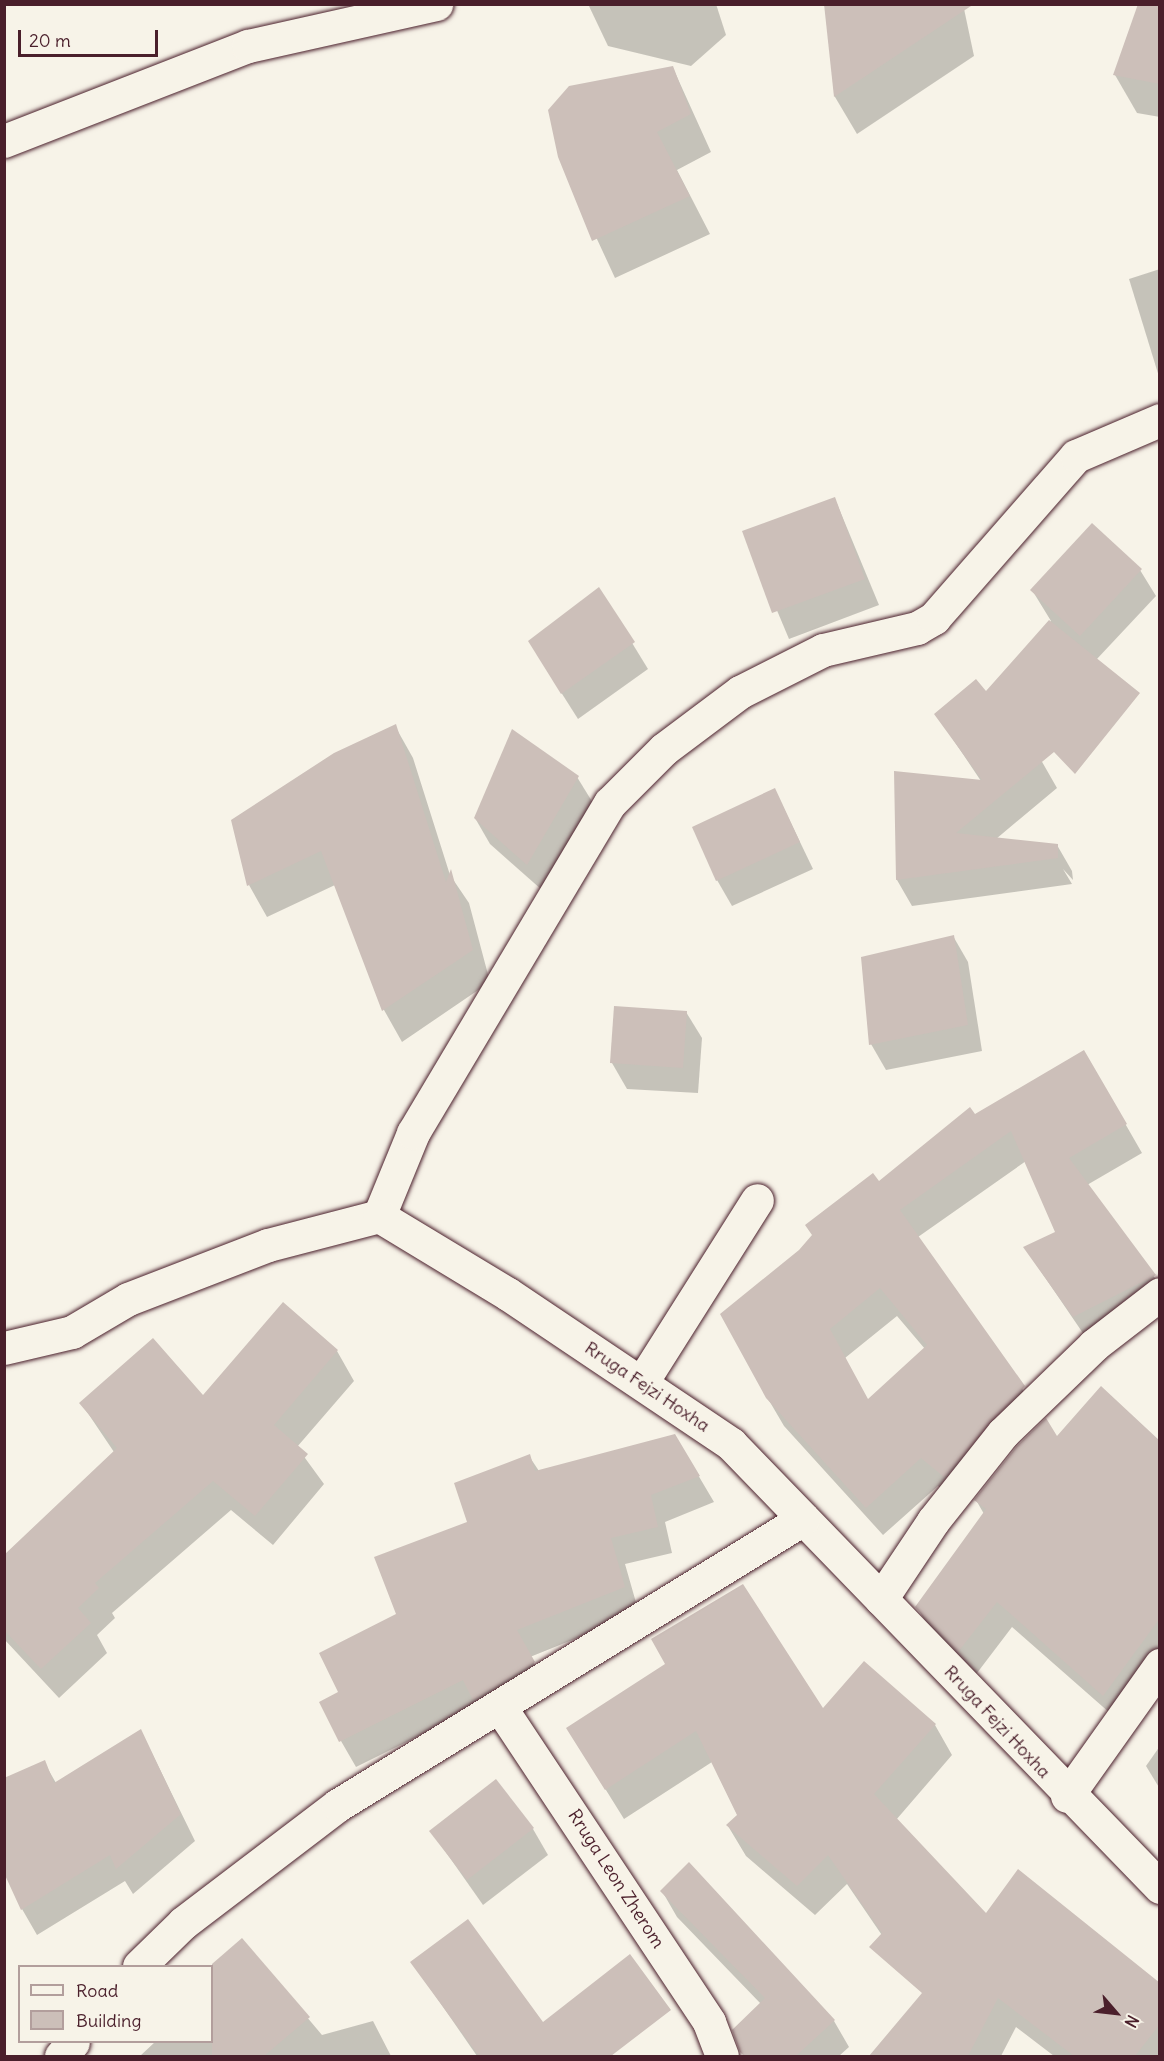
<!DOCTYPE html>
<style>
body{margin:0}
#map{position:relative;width:1164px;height:2061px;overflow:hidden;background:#f7f3e8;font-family:Delius,sans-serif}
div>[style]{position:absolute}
.shadow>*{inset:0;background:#0003}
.building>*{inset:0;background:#ccbfb9}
.roads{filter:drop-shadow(0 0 2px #4a1f2b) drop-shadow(0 0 2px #4a1f2b)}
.minor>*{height:33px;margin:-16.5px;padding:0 16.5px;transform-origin:16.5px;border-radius:16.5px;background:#f7f3e8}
span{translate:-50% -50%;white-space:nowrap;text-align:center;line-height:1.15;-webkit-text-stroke:4.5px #f7f3e8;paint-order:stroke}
.street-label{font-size:18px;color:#4a1f2b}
.frame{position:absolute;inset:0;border:6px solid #4a1f2b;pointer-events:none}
.legend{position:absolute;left:18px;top:1965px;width:195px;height:78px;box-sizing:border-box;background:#f7f3e8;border:2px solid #b29e9c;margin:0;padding:8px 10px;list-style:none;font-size:18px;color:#4a1f2b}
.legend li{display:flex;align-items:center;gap:12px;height:30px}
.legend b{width:30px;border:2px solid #b29e9c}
.north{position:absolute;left:1086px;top:1983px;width:60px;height:60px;-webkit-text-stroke:4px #f7f3e8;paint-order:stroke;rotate:118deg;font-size:16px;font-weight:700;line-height:24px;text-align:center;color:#4a1f2b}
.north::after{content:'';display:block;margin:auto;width:21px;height:27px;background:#4a1f2b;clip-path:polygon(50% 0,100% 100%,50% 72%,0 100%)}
.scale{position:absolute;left:18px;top:30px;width:140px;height:27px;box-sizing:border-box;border:3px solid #4a1f2b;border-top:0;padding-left:8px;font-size:18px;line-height:21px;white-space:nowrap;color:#4a1f2b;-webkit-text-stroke:4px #f7f3e8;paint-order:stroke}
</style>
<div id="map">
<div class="shadow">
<div style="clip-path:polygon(588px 4px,716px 4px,726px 35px,691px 66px,608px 46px)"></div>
<div style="clip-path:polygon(825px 4px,963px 4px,974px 56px,857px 134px,835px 97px)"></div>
<div style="clip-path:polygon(1160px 4px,1160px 117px,1137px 113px,1115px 75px)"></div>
<div style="clip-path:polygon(673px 68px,711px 152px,677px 170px,710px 234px,615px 278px,559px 157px)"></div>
<div style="clip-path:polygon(1160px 269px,1160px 380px,1129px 279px)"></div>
<div style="clip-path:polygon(835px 499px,879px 605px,789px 639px,744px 532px)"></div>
<div style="clip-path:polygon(1140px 570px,1156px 596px,1096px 660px,1041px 760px,1057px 788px,996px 839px,1057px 845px,1072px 871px,1073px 880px,1063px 869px,1072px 884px,912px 906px,897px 880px,896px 773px,981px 781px,936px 714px,986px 694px,1051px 621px,1032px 590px)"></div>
<div style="clip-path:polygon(599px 589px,648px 669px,578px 719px,545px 667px)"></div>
<div style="clip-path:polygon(395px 726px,413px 758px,450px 875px,469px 903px,490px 982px,402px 1042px,384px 1010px,335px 885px,267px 917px,249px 885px)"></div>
<div style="clip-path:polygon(577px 777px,593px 803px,542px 890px,490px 844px,475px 818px)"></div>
<div style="clip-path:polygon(775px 790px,813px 869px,732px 906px,717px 880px)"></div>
<div style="clip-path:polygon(953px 936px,968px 962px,982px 1051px,886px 1070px,871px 1044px)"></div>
<div style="clip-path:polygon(686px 1012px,702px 1038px,698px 1093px,627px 1089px,612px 1063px)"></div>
<div style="clip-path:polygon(evenodd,1084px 1052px,1142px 1153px,1087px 1185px,1160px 1285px,1091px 1345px,1025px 1248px,1057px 1232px,1026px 1161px,918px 1237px,1040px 1415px,961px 1504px,938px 1486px,883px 1535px,784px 1426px,767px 1397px,800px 1251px,879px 1183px,975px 1116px,1084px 1052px,897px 1316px,925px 1349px,868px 1401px,845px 1358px,897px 1316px)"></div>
<div style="clip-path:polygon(283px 1304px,337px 1351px,354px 1381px,297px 1447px,324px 1484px,273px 1545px,231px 1510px,112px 1613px,115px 1618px,97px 1635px,107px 1653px,59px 1698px,4px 1639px,4px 1556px,114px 1452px,81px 1403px,203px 1398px)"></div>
<div style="clip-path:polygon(675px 1436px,714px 1502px,665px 1522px,672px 1553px,625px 1564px,639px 1613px,530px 1657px,549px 1689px,479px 1706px,356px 1767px,341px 1741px,340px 1693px,469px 1523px,529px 1456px,539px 1471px)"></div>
<div style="clip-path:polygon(1057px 1438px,1160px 1443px,1160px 1665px,1119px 1721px,1012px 1627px,974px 1677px,932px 1633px,917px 1607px,984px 1514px,976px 1500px)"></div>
<div style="clip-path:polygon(822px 1710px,935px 1725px,952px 1755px,896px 1820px,986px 1916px,1160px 1984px,1160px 2056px,1054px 2056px,1016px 2027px,1001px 2056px,875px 2056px,947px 1966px,918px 1988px,847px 1884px,815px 1915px,746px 1856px,728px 1826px,738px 1816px,712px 1762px,624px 1819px,568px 1729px)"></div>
<div style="clip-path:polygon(141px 1731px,195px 1841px,133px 1894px,125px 1881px,37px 1935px,22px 1909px,44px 1762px,56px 1783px)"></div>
<div style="clip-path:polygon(1160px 1746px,1160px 1789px,1146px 1766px)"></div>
<div style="clip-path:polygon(533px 1829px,548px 1855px,483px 1905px,431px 1831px)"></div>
<div style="clip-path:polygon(662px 1891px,834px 2021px,849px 2047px,839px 2056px,744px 2056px,741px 2051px,761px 2004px,677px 1917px)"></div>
<div style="clip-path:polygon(242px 1940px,322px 2035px,373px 2021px,391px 2056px,140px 2056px,155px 2042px,212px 2042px,211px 1966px)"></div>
<div style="clip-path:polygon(412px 1962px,554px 2040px,563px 2056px,477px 2056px)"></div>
</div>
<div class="building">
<div style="clip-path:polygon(824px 4px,974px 4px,834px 97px)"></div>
<div style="clip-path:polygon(1138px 4px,1160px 4px,1160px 84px,1113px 75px)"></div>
<div style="clip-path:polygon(673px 66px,691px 114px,657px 132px,690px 196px,592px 241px,558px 157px,548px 110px,569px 86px)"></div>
<div style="clip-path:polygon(835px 497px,865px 579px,772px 613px,742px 531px)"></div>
<div style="clip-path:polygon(1092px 523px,1142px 569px,1080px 636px,1030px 590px)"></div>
<div style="clip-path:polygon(599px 587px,635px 642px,561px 694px,528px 641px)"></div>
<div style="clip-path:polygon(1049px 620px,1140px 693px,1075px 774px,1054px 752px,956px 833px,1058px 844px,1058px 858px,896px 880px,894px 771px,982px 780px,934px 714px,976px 679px,986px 691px)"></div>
<div style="clip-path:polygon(396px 724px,446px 882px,451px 869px,473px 950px,382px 1011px,321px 851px,247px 886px,231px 820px,334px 753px)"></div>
<div style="clip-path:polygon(512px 729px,579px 776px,527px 865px,474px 818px)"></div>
<div style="clip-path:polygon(775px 788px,800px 842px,716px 881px,692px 827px)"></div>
<div style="clip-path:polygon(954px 935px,968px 1025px,869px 1045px,861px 957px)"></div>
<div style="clip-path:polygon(614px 1006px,687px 1011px,683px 1068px,610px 1063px)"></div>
<div style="clip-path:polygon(evenodd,1084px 1050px,1127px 1124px,1069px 1158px,1156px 1275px,1073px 1317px,1023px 1247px,1055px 1232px,1011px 1131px,900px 1210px,1025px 1386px,944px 1477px,921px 1458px,866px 1508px,766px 1398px,720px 1314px,799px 1250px,812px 1235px,805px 1225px,873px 1173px,879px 1181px,970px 1107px,975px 1114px,1084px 1050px,880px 1288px,927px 1345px,868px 1399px,830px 1329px,880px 1288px)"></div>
<div style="clip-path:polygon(283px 1302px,338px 1350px,274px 1425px,308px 1454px,255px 1516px,213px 1481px,95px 1583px,99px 1588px,78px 1608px,91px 1623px,41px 1669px,4px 1630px,4px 1555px,117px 1448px,79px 1403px,153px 1338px,203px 1395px)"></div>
<div style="clip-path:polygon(1101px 1386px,1160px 1441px,1160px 1618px,1103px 1696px,997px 1602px,958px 1652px,915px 1607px,986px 1509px,974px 1500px,1017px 1446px,1046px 1418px,1057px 1436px)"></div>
<div style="clip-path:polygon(675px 1434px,700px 1476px,651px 1495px,658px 1527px,611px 1538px,625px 1587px,517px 1630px,535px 1662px,473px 1700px,463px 1680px,339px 1742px,319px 1702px,338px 1692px,319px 1653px,396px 1614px,374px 1557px,467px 1522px,454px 1483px,530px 1454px,535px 1471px)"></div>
<div style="clip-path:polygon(743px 1584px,823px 1708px,864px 1661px,936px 1724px,874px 1794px,986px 1913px,1018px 1869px,1160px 1983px,1160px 2024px,1135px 2056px,1074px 2056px,998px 1998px,968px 2056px,869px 2056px,922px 1993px,869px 1947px,882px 1933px,828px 1855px,797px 1886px,726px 1825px,737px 1815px,696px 1731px,605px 1790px,566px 1728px,665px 1664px,651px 1639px)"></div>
<div style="clip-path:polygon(141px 1729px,181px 1814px,116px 1869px,110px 1855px,21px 1910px,4px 1873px,4px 1778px,45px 1760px,54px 1783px)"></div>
<div style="clip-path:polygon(496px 1779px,534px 1828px,467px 1880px,429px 1831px)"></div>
<div style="clip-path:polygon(689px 1862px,835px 2020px,796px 2056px,744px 2056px,740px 2052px,732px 2030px,765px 1998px,660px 1891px)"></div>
<div style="clip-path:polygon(468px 1919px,543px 2022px,630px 1954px,671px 2010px,611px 2056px,479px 2056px,410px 1962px)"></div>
<div style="clip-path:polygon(242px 1938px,310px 2017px,264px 2056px,212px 2056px,212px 1964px)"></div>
</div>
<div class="roads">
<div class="minor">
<div style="left:4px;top:141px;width:262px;rotate:-21.3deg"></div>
<div style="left:248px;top:46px;width:193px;rotate:-12.6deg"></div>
<div style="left:379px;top:1216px;width:90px;rotate:-67.7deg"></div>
<div style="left:413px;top:1133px;width:384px;rotate:-59.2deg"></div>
<div style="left:610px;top:803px;width:76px;rotate:-45deg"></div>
<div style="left:664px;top:749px;width:95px;rotate:-36.9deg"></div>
<div style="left:740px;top:692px;width:93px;rotate:-26.8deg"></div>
<div style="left:823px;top:650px;width:97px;rotate:-13.2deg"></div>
<div style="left:917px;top:628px;width:20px;rotate:-30deg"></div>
<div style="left:934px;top:618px;width:215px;rotate:-48.8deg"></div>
<div style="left:1076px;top:456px;width:91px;rotate:-23.2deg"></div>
<div style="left:4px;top:1348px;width:70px;rotate:-13.2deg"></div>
<div style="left:72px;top:1332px;width:65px;rotate:-30.5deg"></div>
<div style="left:128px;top:1299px;width:150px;rotate:-21.1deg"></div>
<div style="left:268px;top:1245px;width:115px;rotate:-14.6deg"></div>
<div style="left:379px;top:1216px;width:151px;rotate:31.2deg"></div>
<div style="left:508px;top:1294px;width:269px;rotate:33.9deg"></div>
<div style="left:731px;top:1444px;width:617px;rotate:45.92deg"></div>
<div style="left:642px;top:1382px;width:215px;rotate:-57.7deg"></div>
<div style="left:881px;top:1599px;width:94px;rotate:-56.3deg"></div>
<div style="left:933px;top:1521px;width:112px;rotate:-51.5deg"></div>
<div style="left:1003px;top:1433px;width:127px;rotate:-44deg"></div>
<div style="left:1094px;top:1345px;width:83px;rotate:-37.7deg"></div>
<div style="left:500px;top:1707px;width:378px;rotate:56.4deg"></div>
<div style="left:709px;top:2022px;width:36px;rotate:69deg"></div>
<div style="left:1067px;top:1796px;width:161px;rotate:-54.6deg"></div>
<div style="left:139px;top:1966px;width:62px;rotate:-44.3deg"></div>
<div style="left:183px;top:1923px;width:195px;rotate:-37.3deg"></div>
<div style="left:338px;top:1805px;width:546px;rotate:-31.59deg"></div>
<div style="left:61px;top:2056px;width:18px;rotate:-49deg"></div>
</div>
</div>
<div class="street-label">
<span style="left:647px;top:1387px;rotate:34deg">Rruga Fejzi Hoxha</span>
<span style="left:997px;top:1722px;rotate:47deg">Rruga Fejzi Hoxha</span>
<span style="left:616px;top:1879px;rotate:57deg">Rruga Leon Zherom</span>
</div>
<div class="frame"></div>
<ul class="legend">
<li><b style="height:8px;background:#f7f3e8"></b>Road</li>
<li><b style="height:16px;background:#ccbfb9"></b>Building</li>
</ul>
<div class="north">N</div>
<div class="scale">20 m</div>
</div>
